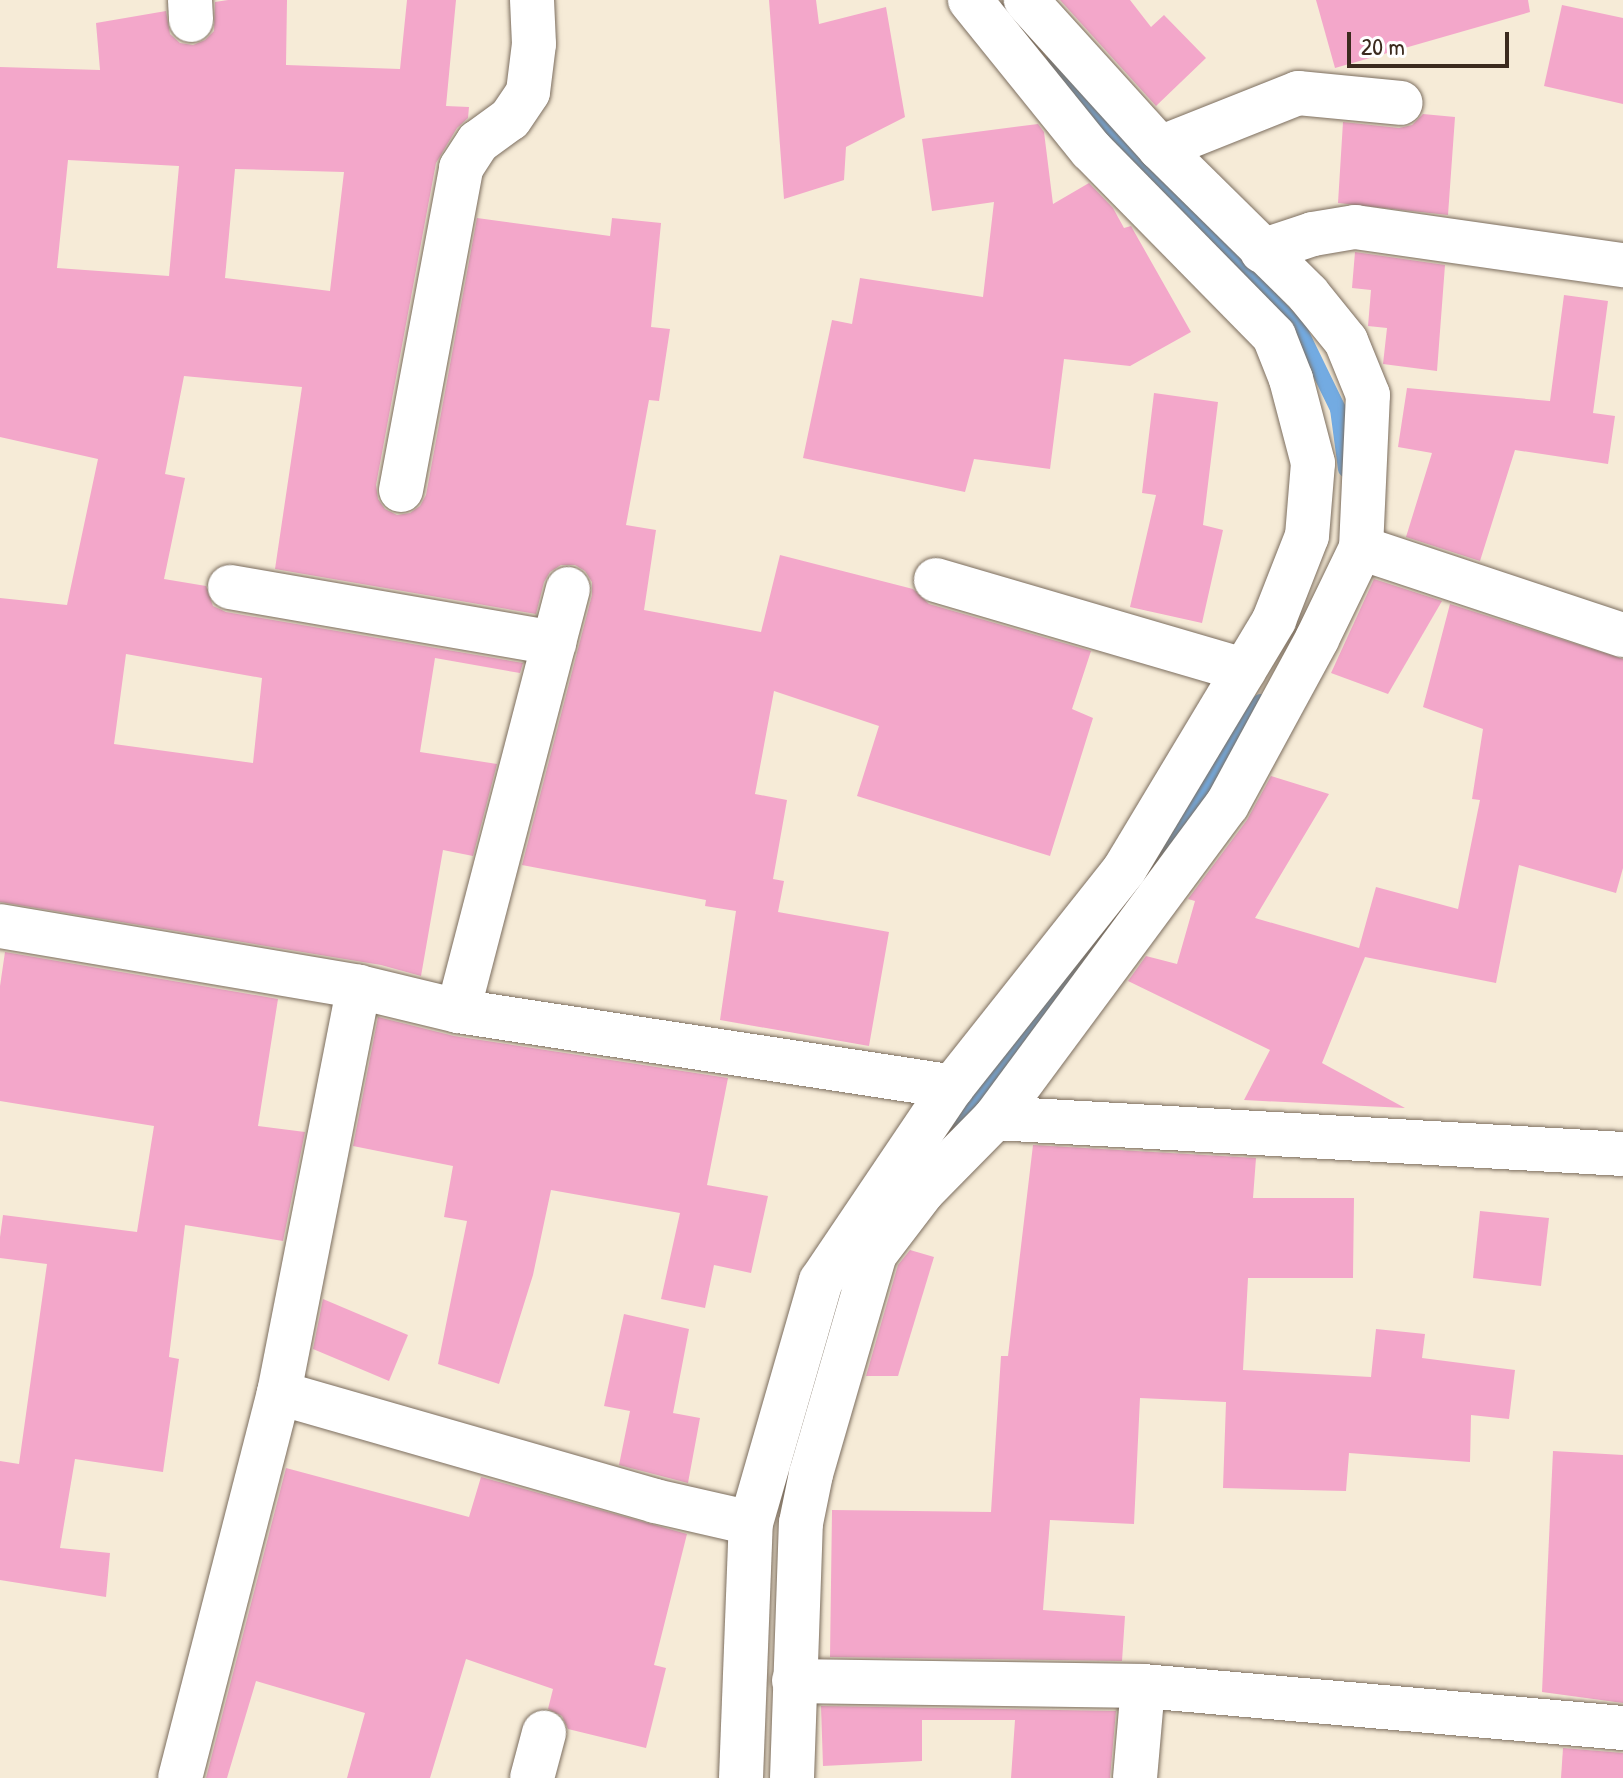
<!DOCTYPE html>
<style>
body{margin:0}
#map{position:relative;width:1623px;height:1778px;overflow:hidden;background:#f6ebd7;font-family:"Patrick Hand",sans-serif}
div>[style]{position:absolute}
.stream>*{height:16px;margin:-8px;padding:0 8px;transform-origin:8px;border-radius:8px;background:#73abe2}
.building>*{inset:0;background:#f3a7ca}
.roads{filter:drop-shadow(0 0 2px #7c6e5f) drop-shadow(0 0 2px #7c6e5f)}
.minor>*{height:44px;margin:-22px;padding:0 22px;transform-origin:22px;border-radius:22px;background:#fff}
span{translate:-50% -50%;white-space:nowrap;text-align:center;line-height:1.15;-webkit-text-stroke:6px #fff;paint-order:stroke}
.scale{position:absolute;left:1347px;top:32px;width:162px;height:36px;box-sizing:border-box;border:4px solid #3b2a1e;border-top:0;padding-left:10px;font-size:24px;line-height:28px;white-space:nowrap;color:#3b2a1e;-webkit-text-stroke:6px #fff;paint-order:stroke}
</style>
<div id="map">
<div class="stream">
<div style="left:1054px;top:61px;width:44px;rotate:53.4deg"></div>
<div style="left:1080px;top:96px;width:320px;rotate:46.8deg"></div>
<div style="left:1299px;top:329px;width:89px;rotate:64deg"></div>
<div style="left:1338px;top:409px;width:61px;rotate:82.4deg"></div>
<div style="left:1135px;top:889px;width:225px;rotate:-56.2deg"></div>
<div style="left:948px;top:1139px;width:289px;rotate:-53.2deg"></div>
</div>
<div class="building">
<div style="clip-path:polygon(evenodd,228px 0,287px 0,286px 65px,400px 69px,407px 0,456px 0,446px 106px,469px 107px,468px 118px,457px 128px,436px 163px,376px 485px,378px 499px,385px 509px,397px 515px,410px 513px,420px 506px,426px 495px,477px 218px,610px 236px,612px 218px,661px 223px,651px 327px,670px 329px,659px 401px,649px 400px,626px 525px,656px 530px,644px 610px,761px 632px,780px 555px,913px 589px,929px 604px,1091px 651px,1072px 709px,1093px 718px,1050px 856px,857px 796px,879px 726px,774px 691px,755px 794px,787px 800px,773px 879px,784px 881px,778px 912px,889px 932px,869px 1046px,720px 1020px,736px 911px,705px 906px,706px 900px,522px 865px,592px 595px,592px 582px,585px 571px,575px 565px,561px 565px,550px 572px,544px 582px,536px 614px,275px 569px,302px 387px,184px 376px,165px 474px,185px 478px,164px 579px,206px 586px,213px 606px,226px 612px,523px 663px,520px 673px,435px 658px,420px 752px,497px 764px,473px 856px,443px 850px,421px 976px,381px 965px,0 902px,0 598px,67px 605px,98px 459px,0 437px,0 67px,100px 70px,96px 23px,166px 11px,170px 34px,180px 43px,193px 45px,205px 40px,214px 31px,215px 2px,228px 0,68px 160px,179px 166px,169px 276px,57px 268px,68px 160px,228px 0,235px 169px,344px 172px,330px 291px,225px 278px,235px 169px,228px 0,126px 654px,262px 678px,253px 763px,114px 744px,126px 654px)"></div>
<div style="clip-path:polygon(769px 0,816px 0,819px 24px,886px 7px,905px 117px,846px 147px,844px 180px,784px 199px)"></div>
<div style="clip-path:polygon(1060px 0,1130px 0,1151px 27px,1164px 15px,1206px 58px,1156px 106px)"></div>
<div style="clip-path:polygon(1316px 0,1528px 0,1530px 12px,1335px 68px)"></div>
<div style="clip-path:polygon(1562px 5px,1623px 18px,1623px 104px,1544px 86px)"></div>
<div style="clip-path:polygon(1423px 114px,1455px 117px,1448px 215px,1338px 203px,1343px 122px,1399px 128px,1412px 125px)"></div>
<div style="clip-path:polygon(1038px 124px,1044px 132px,1053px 204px,1089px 183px,1113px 208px,1124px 228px,1131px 226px,1191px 332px,1130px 366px,1064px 359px,1050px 469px,974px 459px,965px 492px,803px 458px,832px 320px,852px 324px,860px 278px,983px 297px,994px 202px,932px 211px,922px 139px)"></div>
<div style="clip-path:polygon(1355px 252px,1445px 265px,1437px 371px,1383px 364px,1387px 328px,1368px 326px,1371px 290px,1352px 288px)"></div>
<div style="clip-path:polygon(1564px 295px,1608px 301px,1593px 413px,1615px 416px,1608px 464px,1515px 450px,1480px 561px,1406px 537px,1432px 453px,1398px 447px,1407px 388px,1550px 401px)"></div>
<div style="clip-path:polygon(1154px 393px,1218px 402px,1203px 525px,1223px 530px,1202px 623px,1130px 607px,1156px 495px,1142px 493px)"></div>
<div style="clip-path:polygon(1374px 579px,1442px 601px,1388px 694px,1331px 673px)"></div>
<div style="clip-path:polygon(1450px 604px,1623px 659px,1623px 868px,1616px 893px,1519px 865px,1496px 983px,1365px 957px,1322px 1063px,1405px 1108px,1244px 1100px,1270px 1050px,1128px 981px,1146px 956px,1177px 964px,1195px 901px,1188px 899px,1247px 820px,1271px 776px,1329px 794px,1255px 918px,1359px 948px,1376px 887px,1458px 909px,1480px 800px,1472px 799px,1483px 729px,1423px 707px)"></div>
<div style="clip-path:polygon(5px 952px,278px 999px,258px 1126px,305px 1132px,283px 1241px,185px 1225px,169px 1357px,179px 1359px,163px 1472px,75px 1459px,60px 1548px,110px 1553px,106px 1597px,0 1580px,0 1461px,19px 1464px,47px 1264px,0 1258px,0 1237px,3px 1215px,137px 1232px,154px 1126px,0 1101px,0 986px)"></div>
<div style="clip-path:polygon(378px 1017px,454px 1036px,728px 1078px,707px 1185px,768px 1196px,751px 1273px,714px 1265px,705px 1308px,661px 1299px,680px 1213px,551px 1190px,533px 1275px,499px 1384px,438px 1364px,467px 1221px,444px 1217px,453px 1166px,353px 1146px)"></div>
<div style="clip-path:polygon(1033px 1145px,1256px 1158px,1253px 1198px,1354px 1198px,1353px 1278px,1248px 1278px,1243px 1370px,1371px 1377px,1376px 1329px,1425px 1334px,1422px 1358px,1515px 1370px,1509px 1419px,1471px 1415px,1470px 1462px,1349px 1453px,1346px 1491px,1223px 1488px,1226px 1402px,1140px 1398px,1134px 1524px,1050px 1520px,1043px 1610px,1125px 1616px,1122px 1661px,830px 1657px,832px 1510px,991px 1512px,1001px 1356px,1008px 1356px)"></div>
<div style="clip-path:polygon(1480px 1211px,1549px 1218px,1541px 1286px,1473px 1278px)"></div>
<div style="clip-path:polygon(910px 1250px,934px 1257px,898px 1376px,866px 1376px,898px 1265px)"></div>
<div style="clip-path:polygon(323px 1299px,408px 1335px,389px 1381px,313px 1349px)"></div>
<div style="clip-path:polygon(624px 1314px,689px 1329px,673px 1413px,700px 1418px,688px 1483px,619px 1465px,630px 1411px,604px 1406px)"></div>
<div style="clip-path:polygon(1553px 1451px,1623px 1455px,1623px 1703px,1542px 1692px)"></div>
<div style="clip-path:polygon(286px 1468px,469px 1517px,481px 1477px,687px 1534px,654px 1665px,666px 1668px,646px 1748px,568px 1729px,562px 1716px,548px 1709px,553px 1689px,466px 1659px,430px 1778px,347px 1778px,365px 1713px,256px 1681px,227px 1778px,206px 1778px)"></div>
<div style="clip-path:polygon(821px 1706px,1116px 1711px,1110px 1778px,1011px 1778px,1015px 1720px,922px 1720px,922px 1761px,823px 1766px)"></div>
<div style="clip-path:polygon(1563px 1748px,1623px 1753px,1623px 1778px,1561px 1778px)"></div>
</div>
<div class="roads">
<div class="minor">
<div style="left:190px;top:0;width:20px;rotate:87deg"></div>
<div style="left:1160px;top:148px;width:149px;rotate:-21.7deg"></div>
<div style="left:1298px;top:93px;width:103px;rotate:5.5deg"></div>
<div style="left:1262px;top:251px;width:54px;rotate:-18.4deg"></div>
<div style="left:1313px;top:234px;width:43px;rotate:-9.5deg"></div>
<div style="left:1355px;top:227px;width:271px;rotate:8.1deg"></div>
<div style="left:401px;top:490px;width:328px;rotate:-79.4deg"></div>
<div style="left:461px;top:168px;width:31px;rotate:-57deg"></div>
<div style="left:478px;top:142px;width:39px;rotate:-36deg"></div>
<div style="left:510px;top:119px;width:32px;rotate:-56deg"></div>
<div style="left:528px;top:92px;width:48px;rotate:-82.9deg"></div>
<div style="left:534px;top:44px;width:44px;rotate:-92.6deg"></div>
<div style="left:1361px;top:548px;width:276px;rotate:18.4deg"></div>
<div style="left:936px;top:580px;width:321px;rotate:16.3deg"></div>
<div style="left:230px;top:587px;width:329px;rotate:9.8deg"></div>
<div style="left:0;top:926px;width:364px;rotate:9.6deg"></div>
<div style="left:359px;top:987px;width:102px;rotate:13.6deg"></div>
<div style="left:458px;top:1011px;width:500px;rotate:8.7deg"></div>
<div style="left:458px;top:1011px;width:436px;rotate:-75.4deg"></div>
<div style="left:995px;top:1118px;width:629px;rotate:3.28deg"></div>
<div style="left:279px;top:1393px;width:391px;rotate:16deg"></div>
<div style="left:655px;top:1501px;width:98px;rotate:12.9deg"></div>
<div style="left:794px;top:1681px;width:349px;rotate:0.8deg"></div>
<div style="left:1143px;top:1686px;width:482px;rotate:5deg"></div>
<div style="left:180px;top:1778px;width:398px;rotate:-75.6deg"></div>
<div style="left:279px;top:1393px;width:414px;rotate:-78.9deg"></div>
<div style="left:532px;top:1778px;width:47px;rotate:-75.1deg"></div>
<div style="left:741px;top:1778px;width:255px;rotate:-87.8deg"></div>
<div style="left:751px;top:1523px;width:252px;rotate:-73.9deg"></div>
<div style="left:821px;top:1281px;width:234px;rotate:-56deg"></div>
<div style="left:952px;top:1087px;width:277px;rotate:-51.6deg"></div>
<div style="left:1124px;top:870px;width:292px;rotate:-59deg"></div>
<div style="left:1274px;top:620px;width:90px;rotate:-68.6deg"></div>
<div style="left:1307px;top:536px;width:73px;rotate:-85.3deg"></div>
<div style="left:1313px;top:463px;width:87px;rotate:-104.7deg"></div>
<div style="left:1291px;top:379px;width:46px;rotate:-111.6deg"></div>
<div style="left:1274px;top:336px;width:261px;rotate:-134.5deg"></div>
<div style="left:1091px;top:150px;width:193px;rotate:-128.9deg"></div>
<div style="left:792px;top:1778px;width:255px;rotate:-88deg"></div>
<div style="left:801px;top:1523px;width:50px;rotate:-78.5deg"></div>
<div style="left:811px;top:1474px;width:229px;rotate:-73.8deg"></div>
<div style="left:875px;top:1254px;width:79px;rotate:-52.7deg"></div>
<div style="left:923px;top:1191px;width:103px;rotate:-45.4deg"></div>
<div style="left:995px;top:1118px;width:390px;rotate:-53.5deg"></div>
<div style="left:1227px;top:805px;width:189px;rotate:-61.5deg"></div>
<div style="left:1317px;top:639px;width:101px;rotate:-64.2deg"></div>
<div style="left:1361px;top:548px;width:153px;rotate:-87.4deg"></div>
<div style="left:1368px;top:395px;width:58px;rotate:-112.2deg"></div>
<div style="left:1346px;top:341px;width:60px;rotate:-129deg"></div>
<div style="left:1308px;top:294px;width:208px;rotate:-135.4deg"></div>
<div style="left:1160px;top:148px;width:200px;rotate:-132.2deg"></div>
<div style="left:1135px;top:1778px;width:92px;rotate:-85deg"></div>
</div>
</div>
<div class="scale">20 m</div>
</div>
